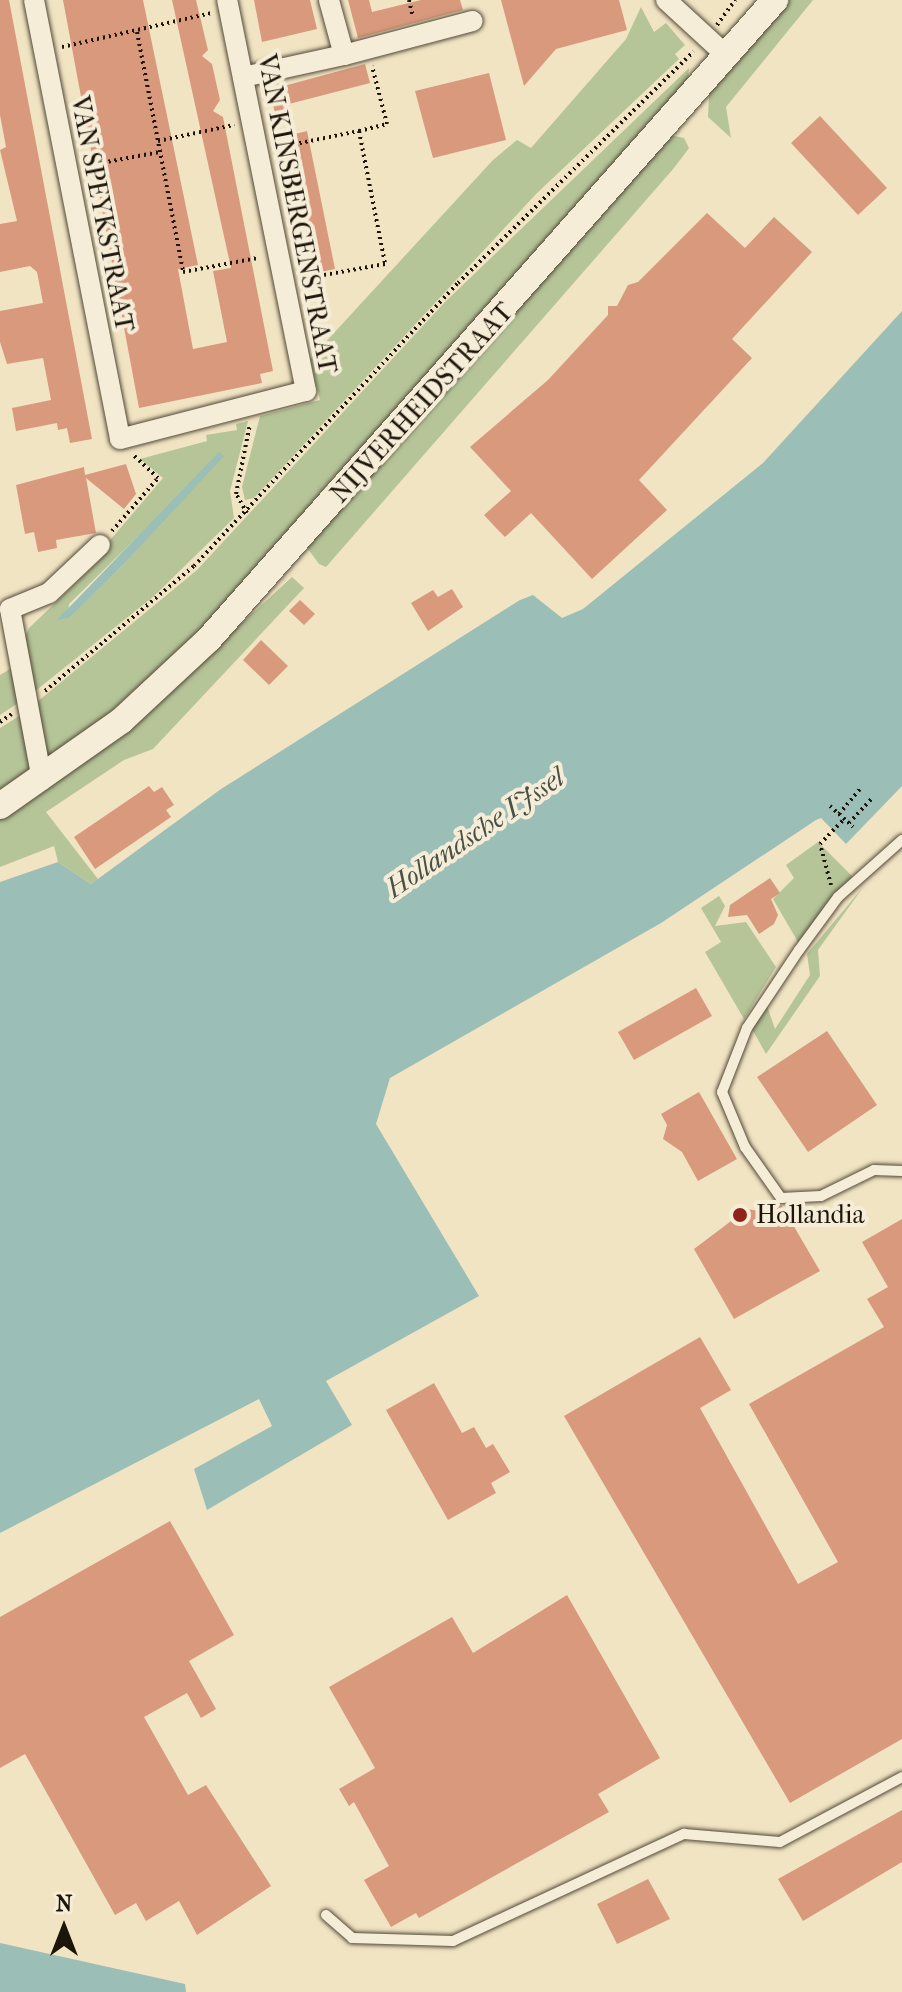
<!DOCTYPE html>
<style>
body{margin:0}
#map{position:relative;width:902px;height:1992px;overflow:hidden;background:#f1e4c3;font-family:"IM FELL French Canon",serif}
div>[style]{position:absolute}
.green>*{inset:0;background:#b5c598}
.water>*{inset:0;background:#9bbeb6}
.building>*{inset:0;background:#d9997d}
.path>*{height:4px;margin-top:-2px;transform-origin:0;background:repeating-linear-gradient(90deg,#1d150a 0 2px,transparent 0 6px)}
.roads{filter:drop-shadow(0 0 2px #524938) drop-shadow(0 0 2px #524938)}
.service>*{height:10px;margin:-5px;padding:0 5px;transform-origin:5px;border-radius:5px;background:#f6edd8}
.minor>*{height:20px;margin:-10px;padding:0 10px;transform-origin:10px;border-radius:10px;background:#f6edd8}
.tertiary>*{height:26px;margin:-13px;padding:0 13px;transform-origin:13px;border-radius:13px;background:#f6edd8}
.dots>*{width:22px;height:22px;translate:-50% -50%;box-sizing:border-box;border:4px solid #f6edd8;border-radius:50%}
span{translate:-50% -50%;white-space:nowrap;text-align:center;line-height:1.15;-webkit-text-stroke:8px #f6edd8;paint-order:stroke}
.street-label{font-size:26px;color:#1d150a}
.poi-label{font-size:26px;color:#1d150a}
.left{translate:0 -50%;text-align:left}
.water-label{font-size:28px;color:#495046;font-style:italic}
.north{position:absolute;left:24px;top:1888px;width:80px;height:80px;-webkit-text-stroke:6px #f6edd8;paint-order:stroke;rotate:0deg;font-size:22px;font-weight:700;line-height:32px;text-align:center;color:#1d150a}
.north::after{content:'';display:block;margin:auto;width:28px;height:36px;background:#1d150a;clip-path:polygon(50% 0,100% 100%,50% 72%,0 100%)}
</style>
<div id="map">
<div class="green">
<div style="clip-path:polygon(788px 0,813px 0,726px 107px,731px 138px,708px 117px,709px 93px)"></div>
<div style="clip-path:polygon(641px 7px,654px 32px,666px 23px,685px 45px,675px 54px,679px 59px,536px 194px,254px 498px,245px 500px,242px 487px,260px 416px,320px 400px,310px 359px,493px 160px,517px 140px,531px 148px,626px 39px)"></div>
<div style="clip-path:polygon(689px 68px,688px 81px,549px 235px,553px 243px,288px 538px,148px 685px,48px 758px,31px 707px,197px 570px,445px 302px)"></div>
<div style="clip-path:polygon(670px 135px,684px 138px,689px 148px,674px 168px,326px 567px,319px 564px,303px 542px)"></div>
<div style="clip-path:polygon(evenodd,248px 421px,230px 491px,234px 518px,154px 596px,29px 696px,23px 641px,29px 628px,103px 557px,100px 552px,163px 478px,140px 459px,207px 441px,206px 435px,237px 430px,236px 424px,248px 421px,223px 453px,124px 564px,68px 618px,69px 604px,223px 453px)"></div>
<div style="clip-path:polygon(292px 577px,304px 588px,153px 749px,124px 760px,46px 812px,98px 879px,91px 884px,58px 862px,54px 846px,0 867px,0 818px,108px 746px)"></div>
<div style="clip-path:polygon(15px 666px,21px 701px,0 715px,0 675px)"></div>
<div style="clip-path:polygon(24px 713px,33px 769px,0 794px,0 728px)"></div>
<div style="clip-path:polygon(818px 842px,853px 877px,798px 942px,773px 899px,794px 878px,786px 865px)"></div>
<div style="clip-path:polygon(864px 886px,818px 950px,820px 976px,766px 1054px,752px 1029px,767px 1006px,775px 1029px,810px 975px,807px 954px)"></div>
<div style="clip-path:polygon(719px 896px,725px 906px,715px 926px,746px 922px,776px 967px,744px 1019px,705px 952px,721px 942px,701px 908px)"></div>
</div>
<div class="water">
<div style="clip-path:polygon(902px 311px,902px 786px,846px 844px,821px 818px,816px 820px,661px 923px,390px 1078px,376px 1124px,479px 1296px,326px 1381px,352px 1425px,207px 1510px,194px 1469px,272px 1426px,259px 1399px,0 1533px,0 882px,58px 862px,91px 884px,221px 789px,520px 600px,533px 595px,562px 618px,583px 609px,763px 463px)"></div>
<div style="clip-path:polygon(219px 452px,224px 456px,124px 564px,69px 618px,57px 620px)"></div>
<div style="clip-path:polygon(0 1943px,185px 1984px,186px 1992px,0 1992px)"></div>
</div>
<div class="building">
<div style="clip-path:polygon(0 0,9px 0,92px 439px,70px 443px,67px 428px,58px 430px,57px 423px,16px 431px,12px 408px,51px 400px,43px 358px,7px 364px,0 342px,0 311px,43px 303px,37px 272px,30px 266px,0 272px,0 224px,17px 221px,0 150px,6px 147px,0 115px)"></div>
<div style="clip-path:polygon(63px 0,143px 0,198px 265px,178px 269px,193px 349px,227px 342px,213px 271px,231px 268px,172px 0,196px 0,208px 50px,202px 56px,212px 64px,220px 100px,213px 111px,223px 117px,273px 371px,260px 374px,262px 383px,139px 408px)"></div>
<div style="clip-path:polygon(254px 0,310px 0,317px 29px,262px 42px)"></div>
<div style="clip-path:polygon(348px 0,369px 0,372px 12px,421px 0,460px 0,463px 10px,358px 38px)"></div>
<div style="clip-path:polygon(501px 0,619px 0,627px 30px,556px 49px,524px 86px)"></div>
<div style="clip-path:polygon(365px 64px,370px 83px,289px 104px,294px 120px,278px 124px,269px 90px)"></div>
<div style="clip-path:polygon(489px 73px,506px 140px,433px 158px,415px 91px)"></div>
<div style="clip-path:polygon(820px 116px,887px 188px,858px 215px,791px 143px)"></div>
<div style="clip-path:polygon(307px 131px,335px 269px,315px 273px,287px 136px)"></div>
<div style="clip-path:polygon(707px 213px,745px 248px,774px 217px,812px 252px,732px 339px,752px 358px,639px 480px,667px 510px,592px 579px,531px 513px,505px 537px,497px 529px,484px 515px,511px 491px,470px 447px,548px 380px,608px 315px,608px 306px,617px 306px,628px 285px,638px 282px)"></div>
<div style="clip-path:polygon(126px 464px,136px 494px,124px 509px,86px 478px,96px 533px,56px 540px,57px 548px,38px 552px,34px 532px,25px 534px,16px 485px,84px 467px,85px 475px)"></div>
<div style="clip-path:polygon(452px 589px,463px 607px,428px 631px,411px 603px,433px 590px,438px 597px)"></div>
<div style="clip-path:polygon(300px 600px,315px 614px,304px 625px,289px 611px)"></div>
<div style="clip-path:polygon(261px 640px,288px 666px,269px 685px,243px 660px)"></div>
<div style="clip-path:polygon(149px 786px,154px 792px,162px 787px,174px 805px,166px 810px,171px 817px,95px 869px,74px 837px)"></div>
<div style="clip-path:polygon(770px 878px,780px 893px,771px 899px,778px 915px,774px 924px,759px 934px,747px 915px,728px 917px,730px 905px)"></div>
<div style="clip-path:polygon(696px 988px,712px 1016px,634px 1060px,618px 1032px)"></div>
<div style="clip-path:polygon(827px 1031px,877px 1105px,808px 1152px,757px 1077px)"></div>
<div style="clip-path:polygon(699px 1092px,737px 1159px,698px 1181px,682px 1152px,663px 1139px,667px 1125px,661px 1114px)"></div>
<div style="clip-path:polygon(774px 1203px,782px 1206px,820px 1271px,734px 1319px,694px 1249px,747px 1209px,759px 1211px)"></div>
<div style="clip-path:polygon(902px 1219px,902px 1739px,790px 1803px,564px 1416px,700px 1337px,731px 1390px,700px 1408px,798px 1584px,838px 1562px,749px 1404px,884px 1327px,867px 1299px,888px 1287px,862px 1242px)"></div>
<div style="clip-path:polygon(434px 1383px,462px 1433px,474px 1427px,486px 1448px,493px 1444px,510px 1472px,491px 1483px,496px 1493px,448px 1520px,386px 1410px)"></div>
<div style="clip-path:polygon(170px 1521px,234px 1635px,189px 1661px,216px 1709px,201px 1718px,187px 1693px,144px 1717px,188px 1795px,206px 1785px,271px 1886px,197px 1935px,179px 1901px,146px 1921px,136px 1903px,115px 1915px,25px 1754px,0 1768px,0 1617px)"></div>
<div style="clip-path:polygon(567px 1595px,660px 1758px,598px 1794px,609px 1812px,419px 1918px,416px 1913px,391px 1927px,364px 1880px,389px 1866px,354px 1802px,349px 1806px,339px 1789px,375px 1768px,329px 1687px,452px 1617px,473px 1653px)"></div>
<div style="clip-path:polygon(902px 1810px,902px 1862px,803px 1921px,778px 1879px)"></div>
<div style="clip-path:polygon(648px 1879px,670px 1919px,617px 1944px,597px 1904px)"></div>
</div>
<div class="path">
<div style="left:409px;top:0;width:17px;rotate:77deg"></div>
<div style="left:717px;top:25px;width:31px;rotate:-54deg"></div>
<div style="left:137px;top:32px;width:244px;rotate:79.1deg"></div>
<div style="left:183px;top:272px;width:76px;rotate:-10.6deg"></div>
<div style="left:62px;top:47px;width:154px;rotate:-12.8deg"></div>
<div style="left:359px;top:131px;width:29px;rotate:-14deg"></div>
<div style="left:387px;top:124px;width:60px;rotate:-104.5deg"></div>
<div style="left:158px;top:141px;width:78px;rotate:-11.9deg"></div>
<div style="left:276px;top:148px;width:85px;rotate:-11.6deg"></div>
<div style="left:359px;top:131px;width:136px;rotate:78.9deg"></div>
<div style="left:385px;top:264px;width:84px;rotate:169.8deg"></div>
<div style="left:85px;top:166px;width:76px;rotate:-10.6deg"></div>
<div style="left:247px;top:513px;width:22px;rotate:-120deg"></div>
<div style="left:236px;top:494px;width:71px;rotate:-78.7deg"></div>
<div style="left:112px;top:531px;width:70px;rotate:-49deg"></div>
<div style="left:158px;top:478px;width:33px;rotate:-137deg"></div>
<div style="left:45px;top:691px;width:194px;rotate:-40deg"></div>
<div style="left:194px;top:566px;width:387px;rotate:-47deg"></div>
<div style="left:458px;top:283px;width:330px;rotate:-44.5deg"></div>
<div style="left:0;top:722px;width:14px;rotate:-34deg"></div>
<div style="left:830px;top:806px;width:31px;rotate:42deg"></div>
<div style="left:839px;top:814px;width:34px;rotate:-50deg"></div>
<div style="left:849px;top:823px;width:34px;rotate:-47deg"></div>
<div style="left:831px;top:885px;width:42px;rotate:-105deg"></div>
<div style="left:820px;top:844px;width:35px;rotate:-46deg"></div>
</div>
<div class="roads">
<div class="service">
<div style="left:902px;top:840px;width:86px;rotate:138.3deg"></div>
<div style="left:838px;top:897px;width:66px;rotate:126.3deg"></div>
<div style="left:799px;top:950px;width:94px;rotate:123.7deg"></div>
<div style="left:747px;top:1028px;width:69px;rotate:111.3deg"></div>
<div style="left:722px;top:1092px;width:60px;rotate:67.3deg"></div>
<div style="left:745px;top:1147px;width:62px;rotate:54.8deg"></div>
<div style="left:781px;top:1198px;width:40px;rotate:-2.9deg"></div>
<div style="left:821px;top:1196px;width:59px;rotate:-26.1deg"></div>
<div style="left:874px;top:1170px;width:28px;rotate:2deg"></div>
<div style="left:326px;top:1915px;width:35px;rotate:41deg"></div>
<div style="left:352px;top:1938px;width:101px;rotate:1.7deg"></div>
<div style="left:453px;top:1941px;width:255px;rotate:-24.9deg"></div>
<div style="left:684px;top:1834px;width:96px;rotate:4.8deg"></div>
<div style="left:780px;top:1842px;width:138px;rotate:-28deg"></div>
</div>
<div class="minor">
<div style="left:34px;top:0;width:447px;rotate:78.9deg"></div>
<div style="left:120px;top:439px;width:192px;rotate:-14.5deg"></div>
<div style="left:306px;top:391px;width:399px;rotate:-101.4deg"></div>
<div style="left:666px;top:0;width:83px;rotate:42.6deg"></div>
<div style="left:344px;top:55px;width:133px;rotate:-14.8deg"></div>
<div style="left:243px;top:77px;width:103px;rotate:-12.3deg"></div>
<div style="left:344px;top:55px;width:57px;rotate:-105.3deg"></div>
<div style="left:42px;top:780px;width:174px;rotate:-100.6deg"></div>
<div style="left:10px;top:609px;width:42px;rotate:-22.3deg"></div>
<div style="left:49px;top:593px;width:70px;rotate:-43.3deg"></div>
</div>
<div class="tertiary">
<div style="left:0;top:806px;width:148px;rotate:-35.1deg"></div>
<div style="left:121px;top:721px;width:120px;rotate:-43deg"></div>
<div style="left:209px;top:639px;width:854px;rotate:-48.47deg"></div>
</div>
</div>
<div class="dots">
<div style="left:740px;top:1215px;background:#8f2418"></div>
</div>
<div class="street-label">
<span style="left:102px;top:214px;rotate:79deg">VAN SPEYKSTRAAT</span>
<span style="left:297px;top:214px;rotate:79deg">VAN KINSBERGENSTRAAT</span>
<span style="left:422px;top:403px;rotate:-48deg">NIJVERHEIDSTRAAT</span>
</div>
<div class="poi-label">
<span class="left" style="left:756px;top:1215px">Hollandia</span>
</div>
<div class="water-label">
<span style="left:475px;top:833px;rotate:-34deg">Hollandsche IJssel</span>
</div>
<div class="north">N</div>
</div>
